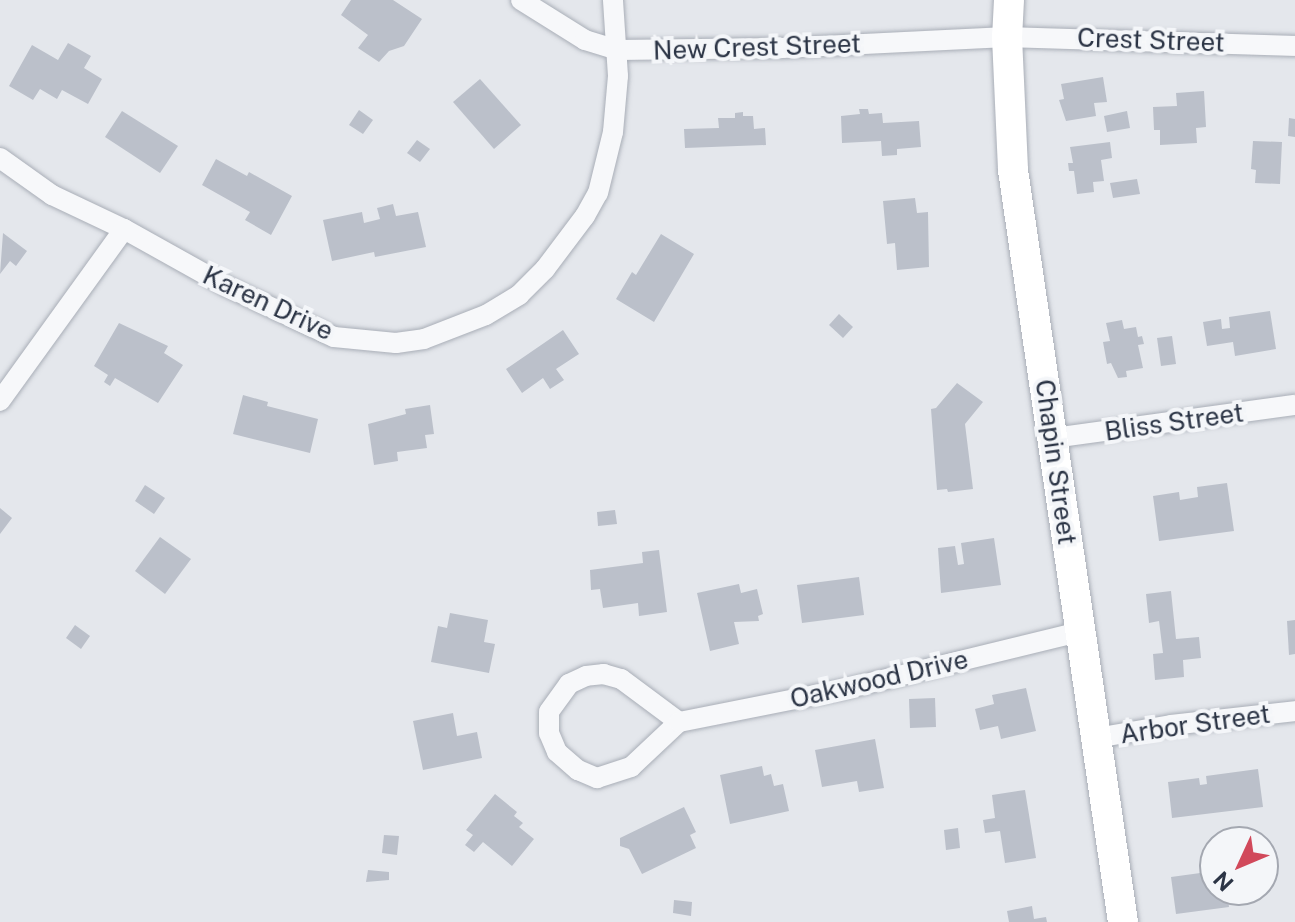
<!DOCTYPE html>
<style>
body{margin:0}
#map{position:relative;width:1295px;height:922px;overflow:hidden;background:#e4e7ec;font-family:"Public Sans",sans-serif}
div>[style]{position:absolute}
.building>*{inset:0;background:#bbc0ca}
.roads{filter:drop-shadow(0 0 2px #a9aeb7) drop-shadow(0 0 2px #a9aeb7)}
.minor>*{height:20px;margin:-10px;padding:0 10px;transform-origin:10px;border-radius:10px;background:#f7f8fa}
.secondary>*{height:30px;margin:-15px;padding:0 15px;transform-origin:15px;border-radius:15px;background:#fff}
span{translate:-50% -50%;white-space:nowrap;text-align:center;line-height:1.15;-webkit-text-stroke:8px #f4f6f9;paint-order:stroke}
.street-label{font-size:26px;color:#2b3445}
.north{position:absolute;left:1199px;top:826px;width:80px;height:80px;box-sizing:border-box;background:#f4f6f9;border:2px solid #a4a8b1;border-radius:50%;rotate:226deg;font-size:22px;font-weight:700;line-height:32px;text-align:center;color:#2b3445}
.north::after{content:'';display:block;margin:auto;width:28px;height:36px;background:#d1495b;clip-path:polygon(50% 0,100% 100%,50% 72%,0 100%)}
</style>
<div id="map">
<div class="building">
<div style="clip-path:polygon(351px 0,393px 0,422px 19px,404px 46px,389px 51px,379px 62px,358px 48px,368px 35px,341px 15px)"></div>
<div style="clip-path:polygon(68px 43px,91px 56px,84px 68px,102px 79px,88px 104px,62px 90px,57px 99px,40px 89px,33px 100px,9px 86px,32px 45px,58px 60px)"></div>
<div style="clip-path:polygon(1103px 77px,1107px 102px,1094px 103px,1096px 116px,1066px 121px,1059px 100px,1064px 99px,1061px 84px)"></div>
<div style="clip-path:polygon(480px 79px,521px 125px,494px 149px,453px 102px)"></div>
<div style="clip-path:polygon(1204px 91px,1206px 127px,1196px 128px,1197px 143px,1160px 145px,1160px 130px,1154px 130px,1153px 107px,1177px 106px,1176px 93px)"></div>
<div style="clip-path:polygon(859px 109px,868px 109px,869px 114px,882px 113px,883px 123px,919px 121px,921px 147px,897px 149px,897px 155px,882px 156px,881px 141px,842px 143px,841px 116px,860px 114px)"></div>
<div style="clip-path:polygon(359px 110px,373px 120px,363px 134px,349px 125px)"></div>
<div style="clip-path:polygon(122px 111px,178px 146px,160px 173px,105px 137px)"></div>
<div style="clip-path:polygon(1127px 111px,1130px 128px,1107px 132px,1104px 116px)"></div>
<div style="clip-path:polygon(743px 112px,743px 116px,753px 116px,754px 129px,765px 128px,766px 145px,685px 148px,684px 129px,719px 128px,718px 118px,735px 118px,735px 113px)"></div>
<div style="clip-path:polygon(1289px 118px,1295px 119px,1295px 137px,1288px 136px)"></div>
<div style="clip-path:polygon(417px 140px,430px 149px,420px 162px,407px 153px)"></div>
<div style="clip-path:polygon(1253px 141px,1282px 142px,1280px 184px,1255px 183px,1256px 170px,1251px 169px)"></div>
<div style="clip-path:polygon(1110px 142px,1112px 158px,1101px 160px,1104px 181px,1093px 182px,1094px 192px,1077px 194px,1074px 171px,1069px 171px,1068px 163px,1073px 163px,1070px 147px)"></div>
<div style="clip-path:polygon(216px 159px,247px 176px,249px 172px,292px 196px,271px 235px,245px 220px,250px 212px,202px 185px)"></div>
<div style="clip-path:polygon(1137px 179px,1140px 194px,1113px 198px,1110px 183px)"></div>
<div style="clip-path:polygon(915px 198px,917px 213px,928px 212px,929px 267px,897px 270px,895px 243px,887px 244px,883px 201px)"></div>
<div style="clip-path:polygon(393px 204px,396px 216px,418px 212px,426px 247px,375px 257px,374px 252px,332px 261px,323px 220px,362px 212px,364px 223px,380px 219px,377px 208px)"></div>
<div style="clip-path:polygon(3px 233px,27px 251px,16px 266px,10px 261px,0 274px)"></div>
<div style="clip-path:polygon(661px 234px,694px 254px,654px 322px,616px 299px,632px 272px,636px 275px)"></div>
<div style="clip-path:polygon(1270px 311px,1276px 349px,1235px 356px,1233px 342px,1207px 346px,1203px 322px,1221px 319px,1222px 329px,1230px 328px,1229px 317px)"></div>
<div style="clip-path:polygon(839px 314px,853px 327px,843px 338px,829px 325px)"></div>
<div style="clip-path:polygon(1122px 320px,1124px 329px,1136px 327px,1138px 337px,1142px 336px,1144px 344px,1138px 345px,1143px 368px,1126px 371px,1127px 377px,1118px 378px,1111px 363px,1107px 364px,1103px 342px,1110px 341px,1106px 323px)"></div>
<div style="clip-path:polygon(119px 323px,168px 346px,164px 353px,183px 365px,158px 403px,115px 378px,110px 386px,104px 382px,108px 375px,94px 366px)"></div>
<div style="clip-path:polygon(563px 330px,579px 354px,556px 369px,564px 380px,550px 389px,543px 378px,522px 393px,506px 369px)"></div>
<div style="clip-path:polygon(1172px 336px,1176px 364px,1161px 366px,1157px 338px)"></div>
<div style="clip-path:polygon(957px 383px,983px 402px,965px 424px,973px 489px,948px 492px,947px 489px,937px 490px,931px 409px,936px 408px)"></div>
<div style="clip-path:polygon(243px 395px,268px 402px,267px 406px,318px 419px,310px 453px,233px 434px)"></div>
<div style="clip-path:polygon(430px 405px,434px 434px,425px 435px,427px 448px,397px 452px,398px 461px,374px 465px,368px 424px,406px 414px,405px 409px)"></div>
<div style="clip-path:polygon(1227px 483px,1234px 531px,1159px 541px,1153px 496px,1179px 492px,1180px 500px,1198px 497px,1197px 487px)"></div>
<div style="clip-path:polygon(145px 485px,165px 498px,154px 514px,135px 501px)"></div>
<div style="clip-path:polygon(0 508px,12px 518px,0 534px)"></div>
<div style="clip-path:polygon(615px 510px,617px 524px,598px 526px,597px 512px)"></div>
<div style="clip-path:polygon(160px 537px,191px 559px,165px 594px,135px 571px)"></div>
<div style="clip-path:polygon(994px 538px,1001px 585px,941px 593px,938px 548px,955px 546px,958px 565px,964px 564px,961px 543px)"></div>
<div style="clip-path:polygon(659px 550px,667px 612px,639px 616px,638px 603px,603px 608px,600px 589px,591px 590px,590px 570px,643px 563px,642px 552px)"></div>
<div style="clip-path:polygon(859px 577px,864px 615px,802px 623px,797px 585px)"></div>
<div style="clip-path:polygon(739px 584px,741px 593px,757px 589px,763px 614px,758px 616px,759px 621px,734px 622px,739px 644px,710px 651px,697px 593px)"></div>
<div style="clip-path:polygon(1171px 591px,1176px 639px,1199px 637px,1201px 658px,1183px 660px,1184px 677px,1155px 680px,1153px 654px,1163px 653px,1159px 621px,1149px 623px,1146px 594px)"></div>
<div style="clip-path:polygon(450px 613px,488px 620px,484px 642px,495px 644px,489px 673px,431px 662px,438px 626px,447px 628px)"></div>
<div style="clip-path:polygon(1295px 620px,1295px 654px,1289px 655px,1287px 621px)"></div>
<div style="clip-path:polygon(75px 625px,90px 636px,81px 649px,66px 638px)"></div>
<div style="clip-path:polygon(1026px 688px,1036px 731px,1001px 739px,998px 726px,980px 730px,975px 709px,994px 704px,992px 695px)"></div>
<div style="clip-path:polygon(935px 698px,936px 727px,910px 728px,909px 699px)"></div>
<div style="clip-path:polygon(453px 713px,457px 736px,477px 732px,482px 758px,423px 770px,413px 721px)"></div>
<div style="clip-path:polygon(875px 739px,884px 788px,859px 792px,857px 781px,822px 787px,815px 750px)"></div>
<div style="clip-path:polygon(762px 766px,764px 776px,771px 774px,774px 786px,783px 784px,789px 811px,730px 824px,720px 775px)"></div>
<div style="clip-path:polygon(1258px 769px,1263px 807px,1172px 818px,1168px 782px,1199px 778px,1200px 785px,1207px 784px,1206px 776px)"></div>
<div style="clip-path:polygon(1025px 790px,1036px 858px,1005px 863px,1000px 831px,985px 833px,983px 820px,995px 818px,992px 795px)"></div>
<div style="clip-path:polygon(495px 794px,517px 812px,514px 816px,523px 823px,519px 827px,534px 839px,512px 866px,483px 842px,474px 852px,465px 845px,473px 835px,466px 830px)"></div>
<div style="clip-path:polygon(684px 807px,696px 832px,690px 835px,696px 848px,642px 874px,629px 849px,620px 846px,620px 838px)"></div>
<div style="clip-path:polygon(958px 828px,960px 848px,946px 850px,944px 830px)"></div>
<div style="clip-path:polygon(384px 835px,399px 836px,397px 855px,382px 853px)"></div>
<div style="clip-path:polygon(368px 870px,389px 872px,389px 880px,366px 882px)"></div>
<div style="clip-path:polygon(1215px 871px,1215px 890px,1227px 890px,1229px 907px,1176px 914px,1171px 877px)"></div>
<div style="clip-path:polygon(674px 900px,692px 902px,691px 916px,673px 913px)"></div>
<div style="clip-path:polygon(1032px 906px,1034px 919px,1046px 917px,1047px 922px,1009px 922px,1007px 911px)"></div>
</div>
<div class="roads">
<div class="minor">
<div style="left:521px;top:0;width:75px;rotate:32deg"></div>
<div style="left:585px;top:40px;width:34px;rotate:17deg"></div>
<div style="left:617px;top:50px;width:165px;rotate:-0.7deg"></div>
<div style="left:782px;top:48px;width:225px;rotate:-2.8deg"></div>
<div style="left:1007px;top:37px;width:288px;rotate:1.8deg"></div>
<div style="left:0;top:158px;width:64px;rotate:35.4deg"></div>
<div style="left:52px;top:195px;width:80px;rotate:25.3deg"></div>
<div style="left:124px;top:229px;width:117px;rotate:29.2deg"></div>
<div style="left:226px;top:286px;width:119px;rotate:25.3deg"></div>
<div style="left:334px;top:337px;width:62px;rotate:5.5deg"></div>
<div style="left:396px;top:343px;width:28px;rotate:-8deg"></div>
<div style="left:424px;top:339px;width:66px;rotate:-21.2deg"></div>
<div style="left:486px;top:315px;width:39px;rotate:-31deg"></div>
<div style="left:519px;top:295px;width:37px;rotate:-45deg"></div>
<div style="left:545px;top:269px;width:66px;rotate:-53deg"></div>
<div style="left:585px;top:216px;width:26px;rotate:-61deg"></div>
<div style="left:598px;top:193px;width:63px;rotate:-76.2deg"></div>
<div style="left:613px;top:132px;width:56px;rotate:-84.9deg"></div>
<div style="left:618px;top:76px;width:76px;rotate:-93.8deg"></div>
<div style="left:0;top:401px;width:212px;rotate:-54.2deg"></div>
<div style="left:1053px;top:438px;width:244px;rotate:-7.8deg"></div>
<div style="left:679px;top:722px;width:72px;rotate:-143.4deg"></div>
<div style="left:621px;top:679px;width:18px;rotate:-164deg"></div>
<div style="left:604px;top:674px;width:18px;rotate:174deg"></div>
<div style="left:586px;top:676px;width:19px;rotate:155deg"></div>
<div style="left:569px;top:684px;width:34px;rotate:126deg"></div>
<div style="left:549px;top:712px;width:21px;rotate:90deg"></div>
<div style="left:549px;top:733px;width:21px;rotate:67deg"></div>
<div style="left:557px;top:752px;width:28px;rotate:41deg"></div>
<div style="left:578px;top:770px;width:21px;rotate:23deg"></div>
<div style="left:597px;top:778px;width:36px;rotate:-18deg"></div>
<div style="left:631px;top:767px;width:66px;rotate:-43.2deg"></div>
<div style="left:679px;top:722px;width:165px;rotate:-11.2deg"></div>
<div style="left:841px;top:690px;width:245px;rotate:-13.7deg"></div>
<div style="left:1096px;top:738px;width:76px;rotate:-9.8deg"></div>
<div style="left:1171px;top:725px;width:125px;rotate:-6.4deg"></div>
</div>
<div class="secondary">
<div style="left:1009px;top:0;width:37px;rotate:93deg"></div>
<div style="left:1007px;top:37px;width:133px;rotate:87.4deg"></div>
<div style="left:1013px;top:170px;width:760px;rotate:81.68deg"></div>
</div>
</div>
<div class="street-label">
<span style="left:1151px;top:40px;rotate:2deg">Crest Street</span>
<span style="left:757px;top:47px;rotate:-2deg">New Crest Street</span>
<span style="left:268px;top:303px;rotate:25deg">Karen Drive</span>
<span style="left:1174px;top:422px;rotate:-8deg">Bliss Street</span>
<span style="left:1056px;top:462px;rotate:82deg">Chapin Street</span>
<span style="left:879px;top:679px;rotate:-13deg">Oakwood Drive</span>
<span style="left:1195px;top:724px;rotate:-8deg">Arbor Street</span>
</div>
<div class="north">N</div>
</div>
